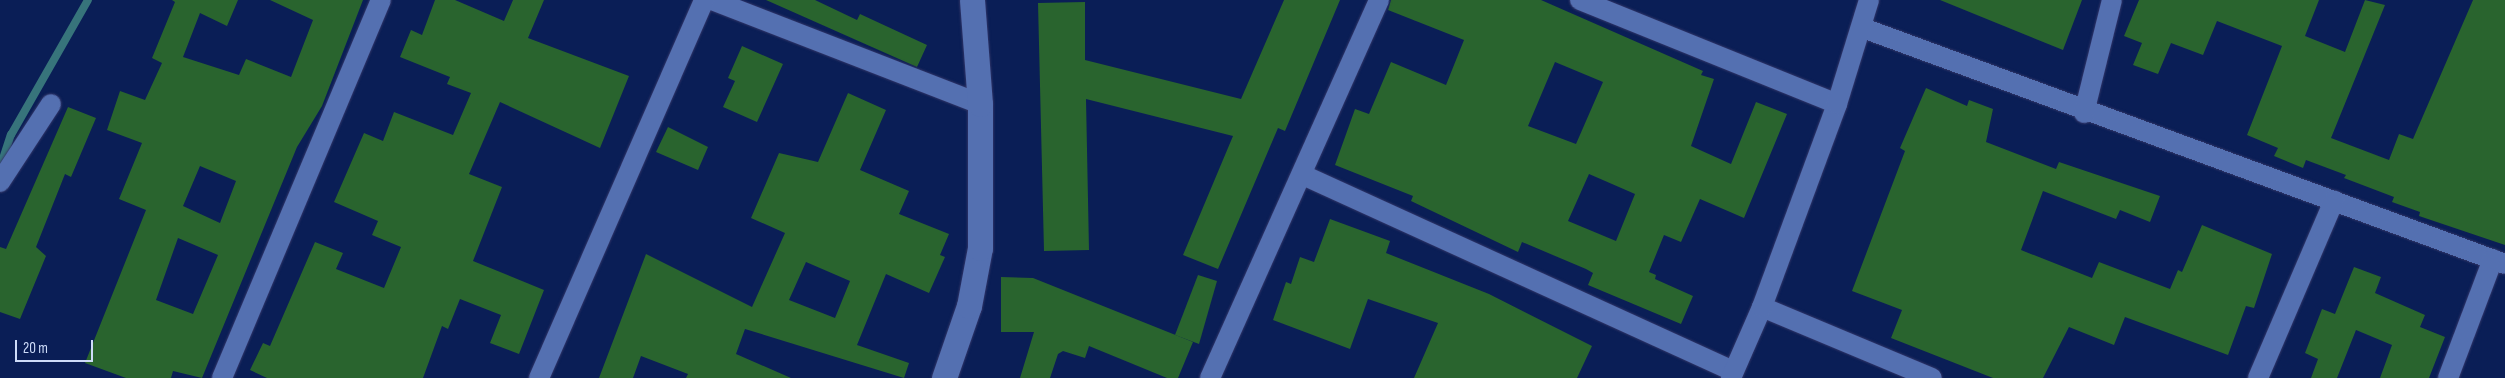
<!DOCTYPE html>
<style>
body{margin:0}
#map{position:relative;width:2505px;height:378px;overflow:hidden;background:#0a1e56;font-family:"Sofia Sans Condensed",sans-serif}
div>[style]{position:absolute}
.stream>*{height:8px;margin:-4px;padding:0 4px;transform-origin:4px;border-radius:4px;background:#37747b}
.building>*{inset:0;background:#29642e}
.roads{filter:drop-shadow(0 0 1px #323668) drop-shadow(0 0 1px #323668)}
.minor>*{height:20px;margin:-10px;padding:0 10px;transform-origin:10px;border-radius:10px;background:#5470b1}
.tertiary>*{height:25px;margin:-12.5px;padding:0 12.5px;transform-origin:12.5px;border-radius:12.5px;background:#5470b1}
span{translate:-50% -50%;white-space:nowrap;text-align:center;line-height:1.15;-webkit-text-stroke:4.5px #0a1e56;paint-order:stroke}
.scale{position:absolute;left:15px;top:340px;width:78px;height:22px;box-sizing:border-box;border:2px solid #cedcf9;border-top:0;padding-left:6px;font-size:15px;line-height:18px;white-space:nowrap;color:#cedcf9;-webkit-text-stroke:4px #0a1e56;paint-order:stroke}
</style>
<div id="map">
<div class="stream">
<div style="left:0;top:168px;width:35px;rotate:-72deg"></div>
<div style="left:11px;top:135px;width:155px;rotate:-60.3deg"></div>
</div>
<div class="building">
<div style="clip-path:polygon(evenodd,172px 0,238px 0,227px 26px,200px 13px,183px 57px,239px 75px,246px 59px,291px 77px,313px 20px,270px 0,363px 0,322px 106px,297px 147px,202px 378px,173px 371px,171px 378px,126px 378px,85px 363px,146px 210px,119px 199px,142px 143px,107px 130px,120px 91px,145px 100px,162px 63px,152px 58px,175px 2px,172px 0,200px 166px,236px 181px,220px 223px,183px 206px,200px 166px,172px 0,178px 238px,218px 255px,193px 314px,156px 300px,178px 238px)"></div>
<div style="clip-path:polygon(435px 0,455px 0,504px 21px,513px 0,544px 0,528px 38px,629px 76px,600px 148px,500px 102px,469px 174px,502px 187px,473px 261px,544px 290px,519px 354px,490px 343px,501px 315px,460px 299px,448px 329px,442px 326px,423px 378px,267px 378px,250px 370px,263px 343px,270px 346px,315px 242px,343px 253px,336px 269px,384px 288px,401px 247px,372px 235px,378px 221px,334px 202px,364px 133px,383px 141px,394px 112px,453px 135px,471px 93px,447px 84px,450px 77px,400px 57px,411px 30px,422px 35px)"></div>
<div style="clip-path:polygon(766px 0,815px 0,857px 20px,860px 14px,927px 45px,917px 67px)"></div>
<div style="clip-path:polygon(1284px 0,1340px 0,1285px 131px,1278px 128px,1218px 269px,1183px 255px,1233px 136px,1086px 99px,1089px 250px,1044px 251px,1038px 3px,1085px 2px,1085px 60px,1241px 99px)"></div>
<div style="clip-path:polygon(evenodd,1391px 0,1541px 0,1703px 71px,1701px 75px,1714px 79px,1691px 146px,1731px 164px,1756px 102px,1787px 114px,1744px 218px,1700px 199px,1681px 242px,1664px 235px,1649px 272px,1656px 275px,1655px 279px,1693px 296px,1681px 324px,1588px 285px,1593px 273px,1586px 269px,1522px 242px,1518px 252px,1411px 201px,1413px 196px,1335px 165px,1355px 109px,1369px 114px,1391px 62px,1446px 85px,1464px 40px,1388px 10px,1391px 0,1555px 62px,1603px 82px,1576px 144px,1528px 126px,1555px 62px,1391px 0,1589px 174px,1635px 194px,1616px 241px,1568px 221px,1589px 174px)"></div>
<div style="clip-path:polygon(1940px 0,2082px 0,2063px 50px)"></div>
<div style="clip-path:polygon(2139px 0,2319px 0,2305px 36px,2345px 52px,2365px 0,2385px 5px,2331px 138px,2389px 160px,2399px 134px,2413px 139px,2473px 0,2505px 0,2505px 245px,2419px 216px,2420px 212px,2392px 202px,2394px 197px,2344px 178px,2346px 175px,2306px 160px,2303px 168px,2274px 156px,2278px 148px,2247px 135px,2282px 46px,2217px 21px,2203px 55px,2171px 43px,2158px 74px,2133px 65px,2142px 43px,2124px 36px)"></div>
<div style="clip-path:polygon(742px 46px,783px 64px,757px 122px,723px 107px,735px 81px,728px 78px)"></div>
<div style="clip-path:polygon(1926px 88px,1967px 106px,1969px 100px,1993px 109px,1986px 142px,2056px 169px,2059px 162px,2160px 196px,2150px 222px,2120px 210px,2116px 219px,2043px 191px,2021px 250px,2092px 278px,2099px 262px,2170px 289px,2178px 270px,2182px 272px,2202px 225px,2272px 254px,2254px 308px,2246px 306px,2228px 355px,2125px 317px,2114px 345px,2069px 327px,2043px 378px,1993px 378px,1891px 338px,1902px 310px,1852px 291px,1905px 151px,1900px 148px)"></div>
<div style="clip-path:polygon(evenodd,848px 93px,886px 110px,860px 170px,909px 191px,899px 214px,949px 234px,940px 255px,945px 257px,929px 293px,886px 274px,857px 345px,909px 363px,904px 378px,745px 329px,736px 354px,791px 378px,686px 378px,688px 374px,641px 356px,633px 378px,599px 378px,646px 254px,752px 307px,785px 233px,751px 218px,779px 153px,818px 162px,848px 93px,806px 262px,850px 281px,835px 318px,789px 300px,806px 262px)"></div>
<div style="clip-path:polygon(68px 107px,96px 118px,71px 177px,65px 174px,36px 247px,46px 256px,20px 319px,0 312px,0 247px,6px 249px)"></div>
<div style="clip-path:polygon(668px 127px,708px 147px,698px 170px,656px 152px)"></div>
<div style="clip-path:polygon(1330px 219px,1390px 241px,1386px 253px,1489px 294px,1592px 346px,1577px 378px,1414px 378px,1438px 323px,1368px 299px,1350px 349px,1273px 320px,1286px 282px,1291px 284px,1300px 257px,1314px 262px)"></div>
<div style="clip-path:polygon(2354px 267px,2381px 277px,2375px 293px,2425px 315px,2420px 327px,2445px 337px,2429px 378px,2380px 378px,2392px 345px,2356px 330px,2337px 378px,2311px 378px,2318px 359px,2305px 353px,2322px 309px,2335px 314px)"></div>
<div style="clip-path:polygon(1198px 275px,1217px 281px,1199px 344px,1175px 335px)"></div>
<div style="clip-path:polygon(1001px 277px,1033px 278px,1193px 342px,1178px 378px,1167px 378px,1089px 346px,1085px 358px,1063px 351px,1058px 354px,1050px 378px,1020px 378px,1034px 332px,1001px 332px)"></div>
</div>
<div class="roads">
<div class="minor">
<div style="left:712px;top:0;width:287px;rotate:21.2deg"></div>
<div style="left:1580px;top:0;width:277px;rotate:22deg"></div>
<div style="left:1863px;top:28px;width:684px;rotate:20.18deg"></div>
<div style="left:2084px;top:113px;width:116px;rotate:-76.1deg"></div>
<div style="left:1303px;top:175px;width:473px;rotate:24.5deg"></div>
<div style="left:0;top:182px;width:93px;rotate:-56.8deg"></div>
<div style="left:1762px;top:307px;width:184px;rotate:22.7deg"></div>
<div style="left:222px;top:378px;width:410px;rotate:-67.2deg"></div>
<div style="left:539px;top:378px;width:412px;rotate:-66.4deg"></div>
<div style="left:1210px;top:378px;width:414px;rotate:-65.9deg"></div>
<div style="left:1731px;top:378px;width:77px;rotate:-66.4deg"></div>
<div style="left:1762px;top:307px;width:216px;rotate:-69.7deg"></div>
<div style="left:1837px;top:104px;width:109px;rotate:-72.9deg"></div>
<div style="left:2258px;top:378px;width:193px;rotate:-66.8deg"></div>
<div style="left:2448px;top:378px;width:127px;rotate:-69.3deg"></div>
</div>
<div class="tertiary">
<div style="left:944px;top:378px;width:76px;rotate:-70.9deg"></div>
<div style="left:969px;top:306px;width:59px;rotate:-79.3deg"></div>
<div style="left:980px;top:248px;width:144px;rotate:-90deg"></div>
<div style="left:980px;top:104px;width:104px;rotate:-94.4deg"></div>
</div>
</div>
<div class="scale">20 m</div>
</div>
